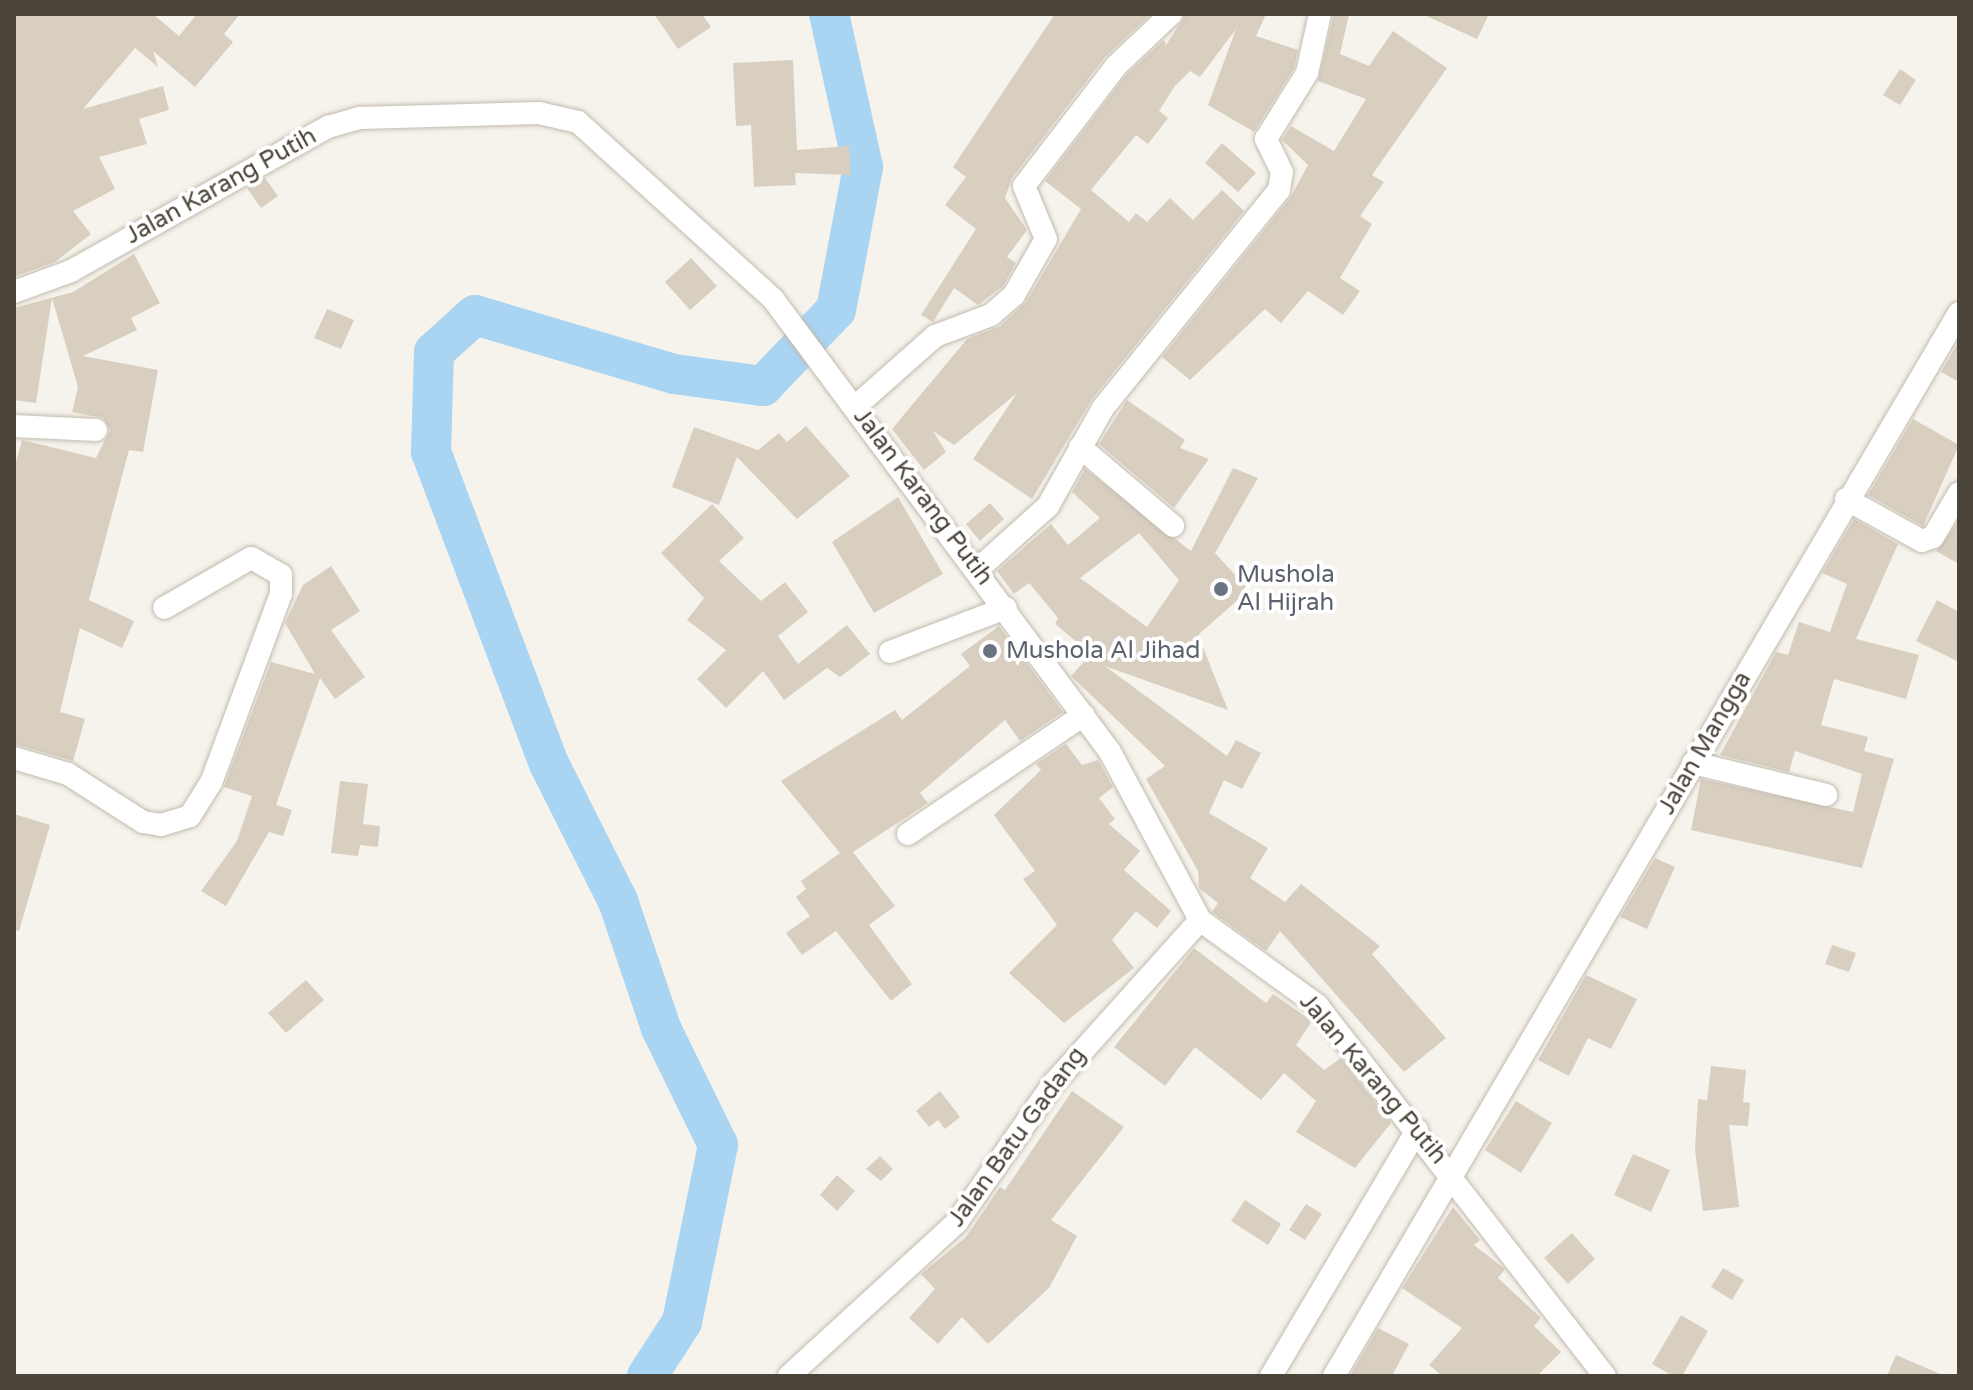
<!DOCTYPE html>
<style>
body{margin:0}
#map{position:relative;width:1973px;height:1390px;overflow:hidden;background:#f6f3ec;font-family:"Varela Round",sans-serif}
div>[style]{position:absolute}
.river>*{height:40px;margin:-20px;padding:0 20px;transform-origin:20px;border-radius:20px;background:#a9d4f2}
.building>*{inset:0;background:#d8cfc1}
.roads{filter:drop-shadow(0 0 2px #c2bbae) drop-shadow(0 0 2px #c2bbae)}
.minor>*{height:22px;margin:-11px;padding:0 11px;transform-origin:11px;border-radius:11px;background:#fff}
.dots>*{width:22px;height:22px;translate:-50% -50%;box-sizing:border-box;border:4px solid #fff;border-radius:50%}
span{translate:-50% -50%;white-space:nowrap;text-align:center;line-height:1.15;-webkit-text-stroke:8px #fff;paint-order:stroke}
.street-label{font-size:24px;color:#4b4439}
.worship-label{font-size:24px;color:#5b616d}
.left{translate:0 -50%;text-align:left}
.frame{position:absolute;inset:0;border:16px solid #4b4439;pointer-events:none}
</style>
<div id="map">
<div class="river">
<div style="left:647px;top:1376px;width:64px;rotate:-57.1deg"></div>
<div style="left:682px;top:1322px;width:181px;rotate:-78.5deg"></div>
<div style="left:718px;top:1145px;width:130px;rotate:-116deg"></div>
<div style="left:661px;top:1028px;width:134px;rotate:-108.7deg"></div>
<div style="left:618px;top:901px;width:153px;rotate:-116.7deg"></div>
<div style="left:549px;top:764px;width:334px;rotate:-110.7deg"></div>
<div style="left:431px;top:452px;width:100px;rotate:-88.3deg"></div>
<div style="left:434px;top:352px;width:55px;rotate:-42.1deg"></div>
<div style="left:475px;top:315px;width:208px;rotate:16.5deg"></div>
<div style="left:674px;top:374px;width:90px;rotate:7.7deg"></div>
<div style="left:763px;top:386px;width:105px;rotate:-46.2deg"></div>
<div style="left:836px;top:310px;width:146px;rotate:-79.3deg"></div>
<div style="left:863px;top:167px;width:157px;rotate:-102.5deg"></div>
</div>
<div class="building">
<div style="clip-path:polygon(14px 14px,153px 14px,179px 36px,197px 14px,240px 14px,224px 34px,233px 42px,195px 87px,153px 51px,158px 67px,135px 48px,83px 109px,163px 86px,169px 110px,139px 119px,147px 144px,99px 157px,115px 189px,73px 211px,91px 234px,55px 262px,16px 276px)"></div>
<div style="clip-path:polygon(654px 14px,702px 14px,711px 27px,678px 49px)"></div>
<div style="clip-path:polygon(1055px 14px,1150px 15px,1105px 57px,1012px 178px,1005px 198px,1027px 230px,1007px 257px,1016px 263px,1003px 286px,978px 305px,954px 288px,933px 322px,921px 315px,976px 229px,945px 205px,966px 177px,953px 167px)"></div>
<div style="clip-path:polygon(1186px 14px,1266px 14px,1256px 36px,1298px 50px,1294px 68px,1254px 132px,1208px 105px,1236px 29px,1200px 77px,1190px 71px,1175px 86px,1159px 111px,1168px 118px,1148px 144px,1136px 135px,1091px 190px,1129px 222px,1136px 213px,1147px 222px,1170px 198px,1193px 220px,1222px 190px,1244px 211px,1092px 399px,1032px 499px,973px 459px,1017px 393px,954px 445px,933px 431px,946px 452px,924px 470px,892px 429px,967px 339px,1000px 326px,1026px 302px,1081px 209px,1045px 181px,1126px 75px,1164px 40px,1166px 45px)"></div>
<div style="clip-path:polygon(1334px 14px,1349px 14px,1340px 54px,1369px 66px,1393px 31px,1447px 68px,1372px 175px,1384px 182px,1360px 216px,1372px 224px,1340px 278px,1360px 291px,1343px 315px,1308px 291px,1281px 323px,1265px 309px,1190px 380px,1162px 357px,1290px 198px,1308px 165px,1282px 140px,1291px 126px,1334px 151px,1366px 99px,1318px 81px)"></div>
<div style="clip-path:polygon(1422px 14px,1489px 14px,1477px 39px)"></div>
<div style="clip-path:polygon(793px 60px,797px 150px,849px 146px,851px 175px,795px 173px,796px 185px,754px 187px,751px 125px,736px 126px,733px 63px)"></div>
<div style="clip-path:polygon(1900px 69px,1916px 80px,1900px 105px,1883px 95px)"></div>
<div style="clip-path:polygon(1222px 143px,1256px 173px,1238px 192px,1205px 163px)"></div>
<div style="clip-path:polygon(265px 178px,278px 196px,261px 208px,247px 188px)"></div>
<div style="clip-path:polygon(134px 254px,160px 303px,131px 318px,137px 330px,83px 356px,158px 370px,143px 452px,129px 450px,89px 600px,134px 621px,122px 648px,80px 628px,60px 712px,85px 719px,73px 761px,14px 744px,14px 469px,22px 440px,96px 458px,110px 430px,103px 418px,72px 412px,78px 387px,52px 298px,36px 403px,14px 400px,14px 308px,73px 292px)"></div>
<div style="clip-path:polygon(691px 258px,717px 286px,690px 310px,665px 282px)"></div>
<div style="clip-path:polygon(327px 309px,354px 320px,341px 349px,314px 338px)"></div>
<div style="clip-path:polygon(1959px 341px,1959px 382px,1941px 372px)"></div>
<div style="clip-path:polygon(1127px 400px,1185px 440px,1180px 448px,1209px 459px,1174px 508px,1099px 444px)"></div>
<div style="clip-path:polygon(1913px 419px,1959px 445px,1923px 526px,1868px 495px)"></div>
<div style="clip-path:polygon(806px 426px,850px 476px,797px 519px,737px 457px,719px 505px,672px 487px,694px 427px,758px 450px,779px 433px,787px 442px)"></div>
<div style="clip-path:polygon(evenodd,1233px 468px,1258px 478px,1215px 553px,1249px 590px,1198px 635px,1228px 710px,1105px 666px,1227px 756px,1236px 740px,1261px 753px,1242px 789px,1224px 780px,1209px 813px,1268px 848px,1250px 878px,1285px 902px,1301px 884px,1380px 946px,1372px 954px,1446px 1038px,1404px 1072px,1280px 931px,1266px 951px,1212px 912px,1218px 903px,1199px 888px,1198px 871px,1146px 779px,1165px 766px,1071px 676px,1091px 654px,1055px 624px,1058px 618px,1029px 583px,1014px 594px,997px 571px,1051px 524px,1068px 545px,1100px 518px,1072px 492px,1085px 469px,1191px 551px,1233px 468px,1139px 533px,1179px 580px,1147px 627px,1080px 578px,1139px 533px)"></div>
<div style="clip-path:polygon(898px 497px,943px 574px,874px 613px,832px 542px)"></div>
<div style="clip-path:polygon(990px 503px,1004px 519px,980px 541px,966px 524px)"></div>
<div style="clip-path:polygon(712px 504px,744px 538px,719px 561px,761px 601px,785px 582px,808px 612px,778px 636px,798px 664px,847px 625px,870px 654px,840px 677px,827px 668px,784px 700px,763px 671px,726px 708px,697px 679px,726px 650px,687px 620px,704px 598px,661px 553px)"></div>
<div style="clip-path:polygon(1854px 519px,1898px 544px,1856px 639px,1919px 655px,1906px 699px,1834px 679px,1821px 725px,1868px 737px,1864px 751px,1894px 759px,1862px 868px,1691px 830px,1701px 779px,1853px 812px,1862px 774px,1795px 751px,1789px 772px,1720px 755px,1776px 652px,1788px 655px,1799px 622px,1830px 632px,1847px 584px,1822px 573px)"></div>
<div style="clip-path:polygon(1959px 521px,1959px 564px,1936px 551px)"></div>
<div style="clip-path:polygon(331px 566px,360px 611px,331px 630px,365px 677px,335px 699px,320px 678px,276px 805px,292px 810px,283px 836px,269px 832px,226px 906px,201px 891px,237px 841px,252px 796px,224px 787px,271px 662px,315px 674px,285px 623px,303px 585px)"></div>
<div style="clip-path:polygon(1937px 600px,1959px 612px,1959px 662px,1916px 641px)"></div>
<div style="clip-path:polygon(999px 626px,1063px 712px,1020px 741px,1005px 720px,920px 793px,928px 803px,853px 852px,895px 906px,869px 925px,912px 984px,891px 1001px,836px 931px,802px 955px,786px 933px,810px 916px,796px 897px,806px 889px,801px 881px,840px 853px,781px 781px,895px 710px,902px 720px,970px 666px,961px 654px)"></div>
<div style="clip-path:polygon(1066px 744px,1082px 765px,1098px 760px,1113px 787px,1099px 798px,1115px 819px,1109px 824px,1140px 851px,1124px 870px,1171px 911px,1157px 928px,1136px 911px,1112px 940px,1134px 968px,1064px 1023px,1009px 973px,1057px 925px,1023px 879px,1035px 871px,994px 815px,1041px 770px,1036px 764px)"></div>
<div style="clip-path:polygon(340px 781px,368px 784px,363px 824px,380px 826px,378px 847px,360px 845px,358px 856px,331px 853px)"></div>
<div style="clip-path:polygon(14px 814px,50px 825px,19px 931px,14px 930px)"></div>
<div style="clip-path:polygon(1655px 858px,1675px 867px,1647px 929px,1620px 917px)"></div>
<div style="clip-path:polygon(1832px 945px,1856px 953px,1849px 972px,1825px 964px)"></div>
<div style="clip-path:polygon(1194px 948px,1266px 1003px,1273px 994px,1312px 1021px,1296px 1045px,1324px 1070px,1341px 1058px,1391px 1123px,1355px 1168px,1296px 1132px,1316px 1101px,1284px 1073px,1261px 1100px,1195px 1047px,1165px 1086px,1114px 1047px)"></div>
<div style="clip-path:polygon(1586px 975px,1637px 999px,1611px 1049px,1588px 1038px,1569px 1076px,1538px 1060px)"></div>
<div style="clip-path:polygon(306px 980px,324px 1000px,286px 1033px,268px 1013px)"></div>
<div style="clip-path:polygon(1711px 1066px,1746px 1070px,1743px 1102px,1750px 1103px,1748px 1126px,1729px 1125px,1739px 1207px,1703px 1211px,1695px 1150px,1698px 1099px,1707px 1100px)"></div>
<div style="clip-path:polygon(940px 1091px,960px 1117px,945px 1129px,938px 1120px,929px 1127px,916px 1111px)"></div>
<div style="clip-path:polygon(1072px 1091px,1124px 1127px,1051px 1220px,1077px 1236px,1049px 1288px,988px 1344px,962px 1317px,938px 1344px,909px 1318px,935px 1289px,921px 1274px,966px 1237px,1000px 1187px,1005px 1190px)"></div>
<div style="clip-path:polygon(1516px 1101px,1552px 1123px,1521px 1173px,1485px 1150px)"></div>
<div style="clip-path:polygon(1633px 1154px,1670px 1170px,1651px 1212px,1614px 1195px)"></div>
<div style="clip-path:polygon(880px 1156px,893px 1169px,881px 1181px,866px 1169px)"></div>
<div style="clip-path:polygon(837px 1175px,855px 1191px,837px 1211px,820px 1195px)"></div>
<div style="clip-path:polygon(1245px 1200px,1281px 1224px,1268px 1245px,1231px 1221px)"></div>
<div style="clip-path:polygon(1306px 1204px,1322px 1214px,1305px 1240px,1289px 1230px)"></div>
<div style="clip-path:polygon(1453px 1207px,1480px 1240px,1474px 1245px,1505px 1269px,1498px 1278px,1541px 1318px,1534px 1326px,1561px 1352px,1537px 1376px,1442px 1376px,1429px 1365px,1462px 1328px,1402px 1288px)"></div>
<div style="clip-path:polygon(1572px 1233px,1595px 1259px,1568px 1284px,1544px 1258px)"></div>
<div style="clip-path:polygon(1723px 1268px,1744px 1280px,1732px 1300px,1711px 1287px)"></div>
<div style="clip-path:polygon(1681px 1315px,1708px 1331px,1682px 1376px,1673px 1376px,1652px 1364px)"></div>
<div style="clip-path:polygon(1378px 1328px,1409px 1344px,1392px 1376px,1350px 1376px)"></div>
<div style="clip-path:polygon(1896px 1355px,1945px 1376px,1887px 1376px)"></div>
</div>
<div class="roads">
<div class="minor">
<div style="left:14px;top:292px;width:61px;rotate:-20.2deg"></div>
<div style="left:71px;top:271px;width:295px;rotate:-29.3deg"></div>
<div style="left:328px;top:127px;width:33px;rotate:-16deg"></div>
<div style="left:360px;top:118px;width:179px;rotate:-1.6deg"></div>
<div style="left:539px;top:113px;width:40px;rotate:13deg"></div>
<div style="left:578px;top:122px;width:263px;rotate:42.2deg"></div>
<div style="left:773px;top:299px;width:565px;rotate:53.35deg"></div>
<div style="left:1110px;top:752px;width:191px;rotate:61.8deg"></div>
<div style="left:1200px;top:920px;width:145px;rotate:36deg"></div>
<div style="left:1317px;top:1005px;width:470px;rotate:52.2deg"></div>
<div style="left:856px;top:406px;width:106px;rotate:-41.5deg"></div>
<div style="left:935px;top:336px;width:60px;rotate:-20.6deg"></div>
<div style="left:991px;top:315px;width:30px;rotate:-41deg"></div>
<div style="left:1014px;top:295px;width:64px;rotate:-60.3deg"></div>
<div style="left:1046px;top:239px;width:57px;rotate:-112.5deg"></div>
<div style="left:1024px;top:186px;width:151px;rotate:-52.5deg"></div>
<div style="left:1116px;top:66px;width:76px;rotate:-43.4deg"></div>
<div style="left:14px;top:426px;width:82px;rotate:2.8deg"></div>
<div style="left:1080px;top:447px;width:122px;rotate:40.3deg"></div>
<div style="left:1846px;top:499px;width:87px;rotate:28.9deg"></div>
<div style="left:1922px;top:541px;width:12px;rotate:-20deg"></div>
<div style="left:1933px;top:537px;width:51px;rotate:-59.4deg"></div>
<div style="left:977px;top:570px;width:96px;rotate:-42deg"></div>
<div style="left:1048px;top:506px;width:112px;rotate:-60.7deg"></div>
<div style="left:1103px;top:408px;width:280px;rotate:-51.1deg"></div>
<div style="left:1279px;top:190px;width:18px;rotate:-81deg"></div>
<div style="left:1282px;top:172px;width:37px;rotate:-116deg"></div>
<div style="left:1266px;top:139px;width:78px;rotate:-58.2deg"></div>
<div style="left:1307px;top:73px;width:60px;rotate:-77.6deg"></div>
<div style="left:890px;top:652px;width:124px;rotate:-20.8deg"></div>
<div style="left:14px;top:758px;width:56px;rotate:16.5deg"></div>
<div style="left:68px;top:774px;width:89px;rotate:32.6deg"></div>
<div style="left:143px;top:822px;width:18px;rotate:9deg"></div>
<div style="left:161px;top:825px;width:30px;rotate:-17deg"></div>
<div style="left:190px;top:816px;width:39px;rotate:-58deg"></div>
<div style="left:211px;top:783px;width:202px;rotate:-69.7deg"></div>
<div style="left:281px;top:594px;width:19px;rotate:-90deg"></div>
<div style="left:281px;top:575px;width:34px;rotate:-150deg"></div>
<div style="left:251px;top:558px;width:100px;rotate:150.1deg"></div>
<div style="left:1693px;top:763px;width:137px;rotate:13.5deg"></div>
<div style="left:908px;top:834px;width:212px;rotate:-34.1deg"></div>
<div style="left:789px;top:1376px;width:228px;rotate:-42.5deg"></div>
<div style="left:957px;top:1222px;width:168px;rotate:-55.2deg"></div>
<div style="left:1053px;top:1084px;width:220px;rotate:-48.1deg"></div>
<div style="left:1271px;top:1376px;width:286px;rotate:-59.3deg"></div>
<div style="left:1334px;top:1376px;width:1233px;rotate:-59.55deg"></div>
</div>
</div>
<div class="dots">
<div style="left:1221px;top:589px;background:#6b7280"></div>
<div style="left:990px;top:651px;background:#6b7280"></div>
</div>
<div class="street-label">
<span style="left:221px;top:186px;rotate:-29deg">Jalan Karang Putih</span>
<span style="left:923px;top:497px;rotate:53deg">Jalan Karang Putih</span>
<span style="left:1705px;top:743px;rotate:-60deg">Jalan Mangga</span>
<span style="left:1373px;top:1079px;rotate:50deg">Jalan Karang Putih</span>
<span style="left:1017px;top:1137px;rotate:-54deg">Jalan Batu Gadang</span>
</div>
<div class="worship-label">
<span class="left" style="left:1237px;top:589px">Mushola<br>Al Hijrah</span>
<span class="left" style="left:1006px;top:651px">Mushola Al Jihad</span>
</div>
<div class="frame"></div>
</div>
